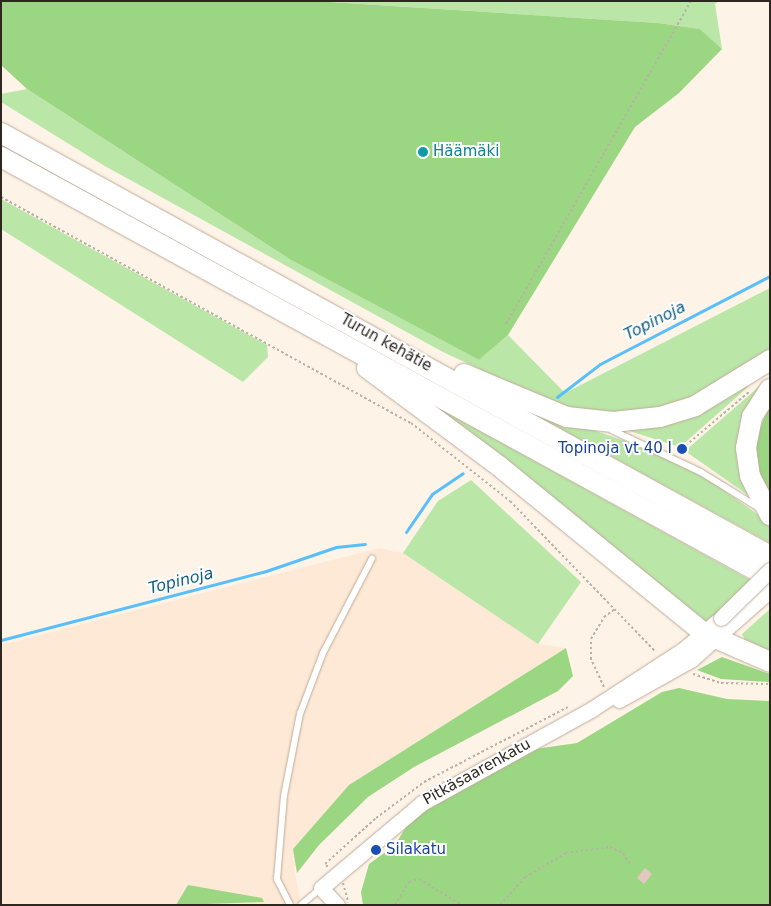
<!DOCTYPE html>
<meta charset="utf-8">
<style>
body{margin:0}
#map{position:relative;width:771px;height:906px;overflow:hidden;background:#fef3e7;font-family:"DejaVu Sans",sans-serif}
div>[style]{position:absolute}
.built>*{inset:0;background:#fde9d5}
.green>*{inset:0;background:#bae6a8}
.forest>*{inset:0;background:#9bd682}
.stream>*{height:3px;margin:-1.5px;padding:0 1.5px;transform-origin:1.5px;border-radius:1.5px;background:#59bffb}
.building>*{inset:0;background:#e4c7c1}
.path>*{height:2px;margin-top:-1px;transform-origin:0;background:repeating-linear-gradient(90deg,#bab1a6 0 2.5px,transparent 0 5px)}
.roads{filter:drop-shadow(0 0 1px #beab99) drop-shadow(0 0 1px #beab99)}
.service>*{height:5.5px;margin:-2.75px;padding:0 2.75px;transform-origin:2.75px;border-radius:2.75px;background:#fff}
.tertiary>*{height:15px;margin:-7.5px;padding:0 7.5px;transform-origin:7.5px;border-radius:7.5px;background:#fff}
.trunk>*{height:20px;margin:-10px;padding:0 10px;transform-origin:10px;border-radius:10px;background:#fff}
.bridges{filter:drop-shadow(0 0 1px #beab99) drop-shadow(0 0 1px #beab99)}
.tertiary-bridge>*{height:15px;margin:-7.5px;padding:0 7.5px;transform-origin:7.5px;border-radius:7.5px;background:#fff}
.dots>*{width:14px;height:14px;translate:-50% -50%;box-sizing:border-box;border:2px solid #fff;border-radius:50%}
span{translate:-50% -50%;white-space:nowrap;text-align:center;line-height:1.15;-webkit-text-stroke:4px #fff;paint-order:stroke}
.culture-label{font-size:15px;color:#0d838f}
.left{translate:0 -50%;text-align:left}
.street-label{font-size:15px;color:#2e2720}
.transit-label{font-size:15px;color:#164399}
.right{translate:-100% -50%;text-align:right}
.water-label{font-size:16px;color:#0f5e85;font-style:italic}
.frame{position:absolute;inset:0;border:2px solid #2e2720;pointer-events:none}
</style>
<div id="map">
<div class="built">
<div style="clip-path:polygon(379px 548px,403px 553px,538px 644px,566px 648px,352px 783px,294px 868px,301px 905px,1px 905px,1px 645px)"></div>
</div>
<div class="green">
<div style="clip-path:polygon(314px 1px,719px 1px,715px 4px,722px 49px,700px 29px,658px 23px)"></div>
<div style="clip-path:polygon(27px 89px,291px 260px,479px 360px,508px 335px,565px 393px,770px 288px,770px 352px,710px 391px,662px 409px,601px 415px,548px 401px,443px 352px,103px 165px,1px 102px,1px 94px)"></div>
<div style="clip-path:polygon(1px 199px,267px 345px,268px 357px,243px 382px,1px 229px)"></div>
<div style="clip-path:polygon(746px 382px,748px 387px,680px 447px,623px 429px)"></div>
<div style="clip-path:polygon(762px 384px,755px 500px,685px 451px)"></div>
<div style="clip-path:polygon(408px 391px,750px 580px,703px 626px)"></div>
<div style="clip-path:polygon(513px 403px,646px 448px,709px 480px,770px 523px,770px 543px)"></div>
<div style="clip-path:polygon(471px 480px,581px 582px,538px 644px,403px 553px,438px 501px)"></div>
<div style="clip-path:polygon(770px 609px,770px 655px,747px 644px,742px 634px)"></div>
</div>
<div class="forest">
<div style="clip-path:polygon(1px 1px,314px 1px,658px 23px,700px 29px,722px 49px,679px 93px,635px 127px,508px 335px,479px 360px,291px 260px,27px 89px,1px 65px)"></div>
<div style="clip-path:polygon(770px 402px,770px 503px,761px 489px,752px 450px)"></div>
<div style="clip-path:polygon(566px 648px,573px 676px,558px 691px,414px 767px,368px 797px,319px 845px,297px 873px,293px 849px,349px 785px)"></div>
<div style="clip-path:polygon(722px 657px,770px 674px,770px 682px,721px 679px,697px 670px)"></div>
<div style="clip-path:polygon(679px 688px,727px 699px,770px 701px,770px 905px,363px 905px,361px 892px,369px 864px,395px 845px,409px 822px,425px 809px,528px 750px,577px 743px,662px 692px)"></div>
<div style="clip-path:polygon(188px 885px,262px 898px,264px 902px,176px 905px)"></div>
</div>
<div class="stream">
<div style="left:557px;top:397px;width:54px;rotate:-37.5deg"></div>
<div style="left:600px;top:364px;width:191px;rotate:-27.4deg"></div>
<div style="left:406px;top:532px;width:46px;rotate:-55.6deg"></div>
<div style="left:432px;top:494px;width:37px;rotate:-34deg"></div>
<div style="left:1px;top:640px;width:274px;rotate:-14.6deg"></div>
<div style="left:266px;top:571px;width:74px;rotate:-18.9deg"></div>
<div style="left:336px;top:547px;width:29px;rotate:-6deg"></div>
</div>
<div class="building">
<div style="clip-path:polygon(645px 868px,652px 874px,644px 884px,637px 878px)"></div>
</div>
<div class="path">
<div style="left:1px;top:197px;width:468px;rotate:28.9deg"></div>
<div style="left:411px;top:423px;width:126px;rotate:38.2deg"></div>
<div style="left:510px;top:501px;width:209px;rotate:46deg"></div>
<div style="left:506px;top:324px;width:372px;rotate:-60.2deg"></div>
<div style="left:678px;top:452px;width:93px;rotate:-40.2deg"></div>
<div style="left:693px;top:674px;width:29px;rotate:18deg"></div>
<div style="left:721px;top:683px;width:49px;rotate:1.2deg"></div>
<div style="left:604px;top:687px;width:31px;rotate:-115deg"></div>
<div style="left:591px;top:659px;width:20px;rotate:-90deg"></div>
<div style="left:591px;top:639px;width:26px;rotate:-59deg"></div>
<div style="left:604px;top:617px;width:14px;rotate:-36deg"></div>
<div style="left:328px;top:867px;width:4px;rotate:-135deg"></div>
<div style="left:325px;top:864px;width:69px;rotate:-42deg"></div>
<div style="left:376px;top:818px;width:60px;rotate:-36.9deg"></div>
<div style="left:424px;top:782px;width:162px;rotate:-27.5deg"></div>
<div style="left:343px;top:883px;width:20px;rotate:75deg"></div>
<div style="left:395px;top:905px;width:27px;rotate:-59deg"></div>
<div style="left:409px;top:882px;width:10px;rotate:-17deg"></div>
<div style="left:419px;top:879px;width:50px;rotate:31.2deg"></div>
<div style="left:500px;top:905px;width:38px;rotate:-48deg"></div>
<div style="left:525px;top:877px;width:48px;rotate:-30.3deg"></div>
<div style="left:566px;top:853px;width:44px;rotate:-7.8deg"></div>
<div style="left:610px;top:847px;width:14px;rotate:25deg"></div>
<div style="left:623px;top:853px;width:15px;rotate:58deg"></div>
</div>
<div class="roads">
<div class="service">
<div style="left:612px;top:430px;width:98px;rotate:25.3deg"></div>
<div style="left:701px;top:472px;width:67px;rotate:31.6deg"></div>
<div style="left:290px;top:905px;width:29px;rotate:-117deg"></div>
<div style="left:277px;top:879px;width:83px;rotate:-85.2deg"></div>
<div style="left:284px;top:796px;width:84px;rotate:-79deg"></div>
<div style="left:300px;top:714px;width:65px;rotate:-69.3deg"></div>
<div style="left:323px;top:653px;width:106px;rotate:-62.5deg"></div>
<div style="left:301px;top:905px;width:26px;rotate:-40deg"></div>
</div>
<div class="tertiary">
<div style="left:619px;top:700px;width:84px;rotate:-29.3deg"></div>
<div style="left:692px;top:659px;width:104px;rotate:-41.5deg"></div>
<div style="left:337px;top:905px;width:23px;rotate:-133deg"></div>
<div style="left:321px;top:888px;width:132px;rotate:-40.1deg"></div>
<div style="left:422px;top:803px;width:194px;rotate:-28.9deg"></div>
<div style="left:592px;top:709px;width:110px;rotate:-33.1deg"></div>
<div style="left:684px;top:649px;width:48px;rotate:-40deg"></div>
</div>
<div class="trunk">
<div style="left:1px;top:133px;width:878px;rotate:28.81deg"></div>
<div style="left:1px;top:157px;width:877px;rotate:28.7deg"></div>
<div style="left:367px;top:368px;width:164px;rotate:36.6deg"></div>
<div style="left:499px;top:466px;width:264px;rotate:39.2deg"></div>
<div style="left:704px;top:633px;width:72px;rotate:23.7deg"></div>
<div style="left:464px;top:374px;width:112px;rotate:22.7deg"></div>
<div style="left:567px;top:417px;width:46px;rotate:6.2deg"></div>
<div style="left:613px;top:422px;width:47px;rotate:-6.1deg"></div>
<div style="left:660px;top:417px;width:37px;rotate:-17deg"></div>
<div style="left:695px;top:406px;width:88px;rotate:-31.5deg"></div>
<div style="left:770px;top:389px;width:33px;rotate:123deg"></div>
<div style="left:752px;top:417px;width:32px;rotate:101deg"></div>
<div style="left:746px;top:448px;width:28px;rotate:82deg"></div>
<div style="left:750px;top:476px;width:44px;rotate:62.9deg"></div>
</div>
</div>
<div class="bridges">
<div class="tertiary-bridge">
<div style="left:721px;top:618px;width:69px;rotate:-44.4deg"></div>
</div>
</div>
<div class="dots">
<div style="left:423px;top:152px;background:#0f9aa8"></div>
<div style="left:682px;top:449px;background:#1a4fb4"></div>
<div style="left:376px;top:850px;background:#1a4fb4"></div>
</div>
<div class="culture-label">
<span class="left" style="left:433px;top:152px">Häämäki</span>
</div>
<div class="street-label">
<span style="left:386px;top:343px;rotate:29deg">Turun kehätie</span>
<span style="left:477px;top:772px;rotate:-29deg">Pitkäsaarenkatu</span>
</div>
<div class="transit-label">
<span class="right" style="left:672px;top:449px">Topinoja vt 40 I</span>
<span class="left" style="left:386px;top:850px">Silakatu</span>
</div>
<div class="water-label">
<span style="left:655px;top:321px;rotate:-27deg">Topinoja</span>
<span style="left:181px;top:581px;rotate:-14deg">Topinoja</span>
</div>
<div class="frame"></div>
</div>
